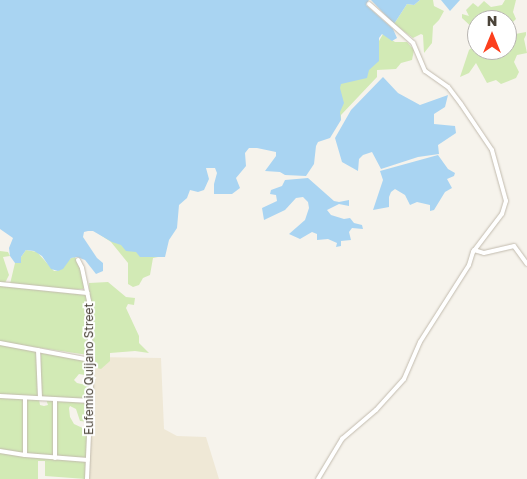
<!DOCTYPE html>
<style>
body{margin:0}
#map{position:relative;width:527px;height:479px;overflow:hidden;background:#f6f3ec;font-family:"Golos Text",sans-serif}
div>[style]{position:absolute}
.education>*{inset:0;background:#efe8d6}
.green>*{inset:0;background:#d2eab5}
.water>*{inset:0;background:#a9d4f2}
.roads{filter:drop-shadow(0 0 1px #c2bbae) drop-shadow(0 0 1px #c2bbae)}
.minor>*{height:4px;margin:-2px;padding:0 2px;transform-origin:2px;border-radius:2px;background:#fff}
span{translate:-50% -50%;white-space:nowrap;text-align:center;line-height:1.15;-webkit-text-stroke:4px #fff;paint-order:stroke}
.street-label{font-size:12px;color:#4b4439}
.north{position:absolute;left:467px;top:10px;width:50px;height:50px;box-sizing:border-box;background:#fff;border:1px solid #b7b4b0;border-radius:50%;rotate:0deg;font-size:14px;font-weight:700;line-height:20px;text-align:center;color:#4b4439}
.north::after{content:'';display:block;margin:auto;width:18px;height:22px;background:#fc3f1d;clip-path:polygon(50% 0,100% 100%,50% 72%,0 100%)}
</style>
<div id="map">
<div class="education">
<div style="clip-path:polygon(93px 357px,161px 358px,164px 429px,177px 436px,206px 437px,219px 479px,89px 479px)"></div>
</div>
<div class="green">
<div style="clip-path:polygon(420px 0,433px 0,434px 6px,444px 11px,439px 20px,433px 26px,432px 43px,424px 53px,423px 35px,421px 34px,413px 38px,394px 24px,407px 4px,414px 5px)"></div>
<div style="clip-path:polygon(505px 0,516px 0,513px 12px,516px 19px,507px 28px,507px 20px,477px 20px,477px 32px,462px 18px,462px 14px,469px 16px,466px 10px,473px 3px,478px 7px,484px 1px,491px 7px,502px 5px)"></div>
<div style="clip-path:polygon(507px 32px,510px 35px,526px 32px,526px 35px,524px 39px,527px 53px,517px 55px,514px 62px,519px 72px,516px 78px,501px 84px,496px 80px,487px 83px,476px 63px,469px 73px,460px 77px,469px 50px,477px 43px,477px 50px,507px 50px)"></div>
<div style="clip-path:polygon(383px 34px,395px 42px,407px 42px,414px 50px,412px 60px,401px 63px,396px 69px,377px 70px,377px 77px,341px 115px,341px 120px,298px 116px,379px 41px)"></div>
<div style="clip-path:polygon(105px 231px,127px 249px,163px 256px,153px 258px,150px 275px,143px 278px,139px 285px,133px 287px,128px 284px,128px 263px,111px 242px,99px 234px)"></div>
<div style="clip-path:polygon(0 243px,0 251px,8px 252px,10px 256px,3px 257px,9px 275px,5px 283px,0 282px)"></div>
<div style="clip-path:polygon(26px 250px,37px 252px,54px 271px,58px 271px,71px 258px,75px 257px,80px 267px,85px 286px,83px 289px,61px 290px,10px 284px,15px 263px,21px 263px,21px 257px)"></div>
<div style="clip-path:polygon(108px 282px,126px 297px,135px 298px,134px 305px,128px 304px,126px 308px,139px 336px,139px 343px,149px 353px,135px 351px,110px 353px,110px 361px,101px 369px,92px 367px,89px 283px)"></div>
<div style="clip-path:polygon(0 286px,86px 295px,88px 298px,88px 355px,0 342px)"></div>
<div style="clip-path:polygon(0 344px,37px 351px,39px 397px,0 394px)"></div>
<div style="clip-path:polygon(41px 353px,89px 361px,90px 376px,79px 374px,74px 380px,77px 383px,90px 386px,90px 399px,41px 397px)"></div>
<div style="clip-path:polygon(0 398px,24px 399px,24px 454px,0 450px)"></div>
<div style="clip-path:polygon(26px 399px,39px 399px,40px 405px,44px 406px,48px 405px,46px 399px,54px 400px,54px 457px,26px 454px)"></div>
<div style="clip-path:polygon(56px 401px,90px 403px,89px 422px,80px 421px,76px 409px,70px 406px,69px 408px,70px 417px,74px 424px,89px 431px,88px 458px,57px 456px)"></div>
<div style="clip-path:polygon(0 453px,87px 461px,86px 479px,45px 476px,45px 461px,38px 461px,38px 479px,0 479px)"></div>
</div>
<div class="water">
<div style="clip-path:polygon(0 0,369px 0,366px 5px,393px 29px,397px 38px,392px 41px,382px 34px,379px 38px,379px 61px,369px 70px,367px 78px,341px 84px,340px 88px,344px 103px,340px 112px,341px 120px,330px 138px,318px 142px,316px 146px,314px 164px,306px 176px,285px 175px,280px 172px,265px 171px,276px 156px,276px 152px,257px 148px,249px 148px,245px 153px,246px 166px,236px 178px,240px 188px,232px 194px,214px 194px,214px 184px,217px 173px,215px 168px,206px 168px,209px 179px,204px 190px,198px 192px,190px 190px,187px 198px,179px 205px,177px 228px,169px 240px,165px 257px,140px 257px,136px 252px,126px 251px,121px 245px,112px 242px,93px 231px,88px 231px,84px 232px,83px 237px,97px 258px,103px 263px,103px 271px,96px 274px,85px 260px,77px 257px,71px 258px,63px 269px,58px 271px,51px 269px,42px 256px,34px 251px,26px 250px,21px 257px,21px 263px,15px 263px,10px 256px,9px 248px,13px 238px,0 229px)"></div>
<div style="clip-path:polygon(371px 0,420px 0,414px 5px,407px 4px,394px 24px)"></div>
<div style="clip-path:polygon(441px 0,460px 0,450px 11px)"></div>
<div style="clip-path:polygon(383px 77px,398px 93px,420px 105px,448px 95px,445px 107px,434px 114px,434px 124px,455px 126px,456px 133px,438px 145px,439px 154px,418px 157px,381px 169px,372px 152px,363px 155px,359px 159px,358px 171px,342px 162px,335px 138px,351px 110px)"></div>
<div style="clip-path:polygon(438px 155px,448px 169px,455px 173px,454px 176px,447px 179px,452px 188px,445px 192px,434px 210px,430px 211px,430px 205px,417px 202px,410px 205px,405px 195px,395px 189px,391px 192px,389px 197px,389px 207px,373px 210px,383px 180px,380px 171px)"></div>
<div style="clip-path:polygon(308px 178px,334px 201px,339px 202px,349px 200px,349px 206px,339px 204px,327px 210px,331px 215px,344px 219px,350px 218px,354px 223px,362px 225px,363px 229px,352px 228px,349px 232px,351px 240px,341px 241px,341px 246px,336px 247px,337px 243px,328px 239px,317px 240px,317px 234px,312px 232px,300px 239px,289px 234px,305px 220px,309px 208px,308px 202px,303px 197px,296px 198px,285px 210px,264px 220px,262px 208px,277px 201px,276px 195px,270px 194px,271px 190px,282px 186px,285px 180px)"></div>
</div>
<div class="roads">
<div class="minor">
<div style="left:474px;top:250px;width:10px;rotate:17deg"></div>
<div style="left:484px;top:253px;width:31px;rotate:-13deg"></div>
<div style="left:514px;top:246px;width:22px;rotate:54deg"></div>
<div style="left:78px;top:260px;width:9px;rotate:63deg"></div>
<div style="left:82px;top:268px;width:34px;rotate:78deg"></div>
<div style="left:89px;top:301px;width:90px;rotate:88.7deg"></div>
<div style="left:91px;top:391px;width:88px;rotate:92.6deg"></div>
<div style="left:0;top:284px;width:88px;rotate:5.8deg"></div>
<div style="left:0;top:343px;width:92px;rotate:10.7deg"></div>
<div style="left:38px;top:350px;width:48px;rotate:87.6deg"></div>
<div style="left:0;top:396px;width:91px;rotate:3.1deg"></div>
<div style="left:55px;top:399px;width:59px;rotate:90deg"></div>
<div style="left:0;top:451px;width:25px;rotate:9deg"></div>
<div style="left:25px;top:455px;width:63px;rotate:4.5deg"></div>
<div style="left:25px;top:455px;width:57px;rotate:-90deg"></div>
<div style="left:318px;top:479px;width:47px;rotate:-59deg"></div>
<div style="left:342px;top:439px;width:45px;rotate:-40.5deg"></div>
<div style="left:376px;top:410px;width:42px;rotate:-47.9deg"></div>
<div style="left:404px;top:379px;width:40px;rotate:-66.6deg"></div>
<div style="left:420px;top:342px;width:91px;rotate:-57.5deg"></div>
<div style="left:469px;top:265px;width:14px;rotate:-73deg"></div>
<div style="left:473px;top:252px;width:48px;rotate:-52.7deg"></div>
<div style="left:502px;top:214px;width:14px;rotate:-73deg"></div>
<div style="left:506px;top:201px;width:53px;rotate:-105.4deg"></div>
<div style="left:492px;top:150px;width:55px;rotate:-124deg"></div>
<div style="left:461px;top:104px;width:21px;rotate:-127deg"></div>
<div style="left:448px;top:87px;width:28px;rotate:-145deg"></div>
<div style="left:425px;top:71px;width:30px;rotate:-113deg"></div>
<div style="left:413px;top:43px;width:59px;rotate:-138.4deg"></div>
</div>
</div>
<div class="street-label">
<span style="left:89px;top:369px;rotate:-90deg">Eufemio Quijano Street</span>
</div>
<div class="north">N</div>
</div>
